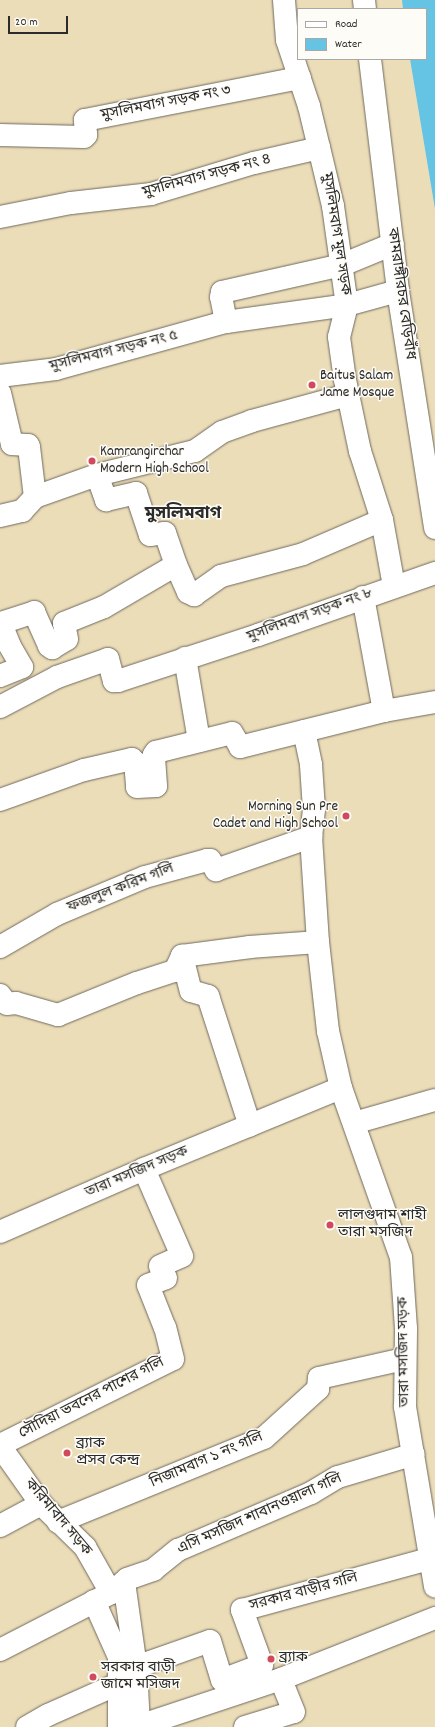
<!DOCTYPE html>
<meta charset="utf-8">
<style>
body{margin:0}
#map{position:relative;width:435px;height:1727px;overflow:hidden;background:#ecddb9;font-family:Dekko,"Noto Sans Bengali",sans-serif}
div>[style]{position:absolute}
.water>*{inset:0;background:#65c4e3}
.roads{filter:drop-shadow(0 0 1px #6f695d) drop-shadow(0 0 1px #6f695d)}
.minor>*{height:22px;margin:-11px;padding:0 11px;transform-origin:11px;border-radius:11px;background:#fff}
.dots>*{width:11px;height:11px;translate:-50% -50%;box-sizing:border-box;border:2px solid #fdfcf7;border-radius:50%}
span{translate:-50% -50%;white-space:nowrap;text-align:center;line-height:1.15;-webkit-text-stroke:3px #fdfcf7;paint-order:stroke}
.street-label{font-size:15px;color:#2b2b2b}
.poi-label{font-size:15px;color:#2b2b2b}
.left{translate:0 -50%;text-align:left}
.right{translate:-100% -50%;text-align:right}
.quarter-label{font-size:17px;color:#2b2b2b;font-weight:700}
.legend{position:absolute;left:297px;top:8px;width:130px;height:52px;box-sizing:border-box;background:#fdfcf7;border:1px solid #a9a8a5;margin:0;padding:5px 7px;list-style:none;font-size:12px;color:#2b2b2b}
.legend li{display:flex;align-items:center;gap:8px;height:20px}
.legend b{width:20px;border:1px solid #a9a8a5}
.scale{position:absolute;left:8px;top:16px;width:60px;height:18px;box-sizing:border-box;border:2px solid #2b2b2b;border-top:0;padding-left:5px;font-size:12px;line-height:14px;white-space:nowrap;color:#2b2b2b;-webkit-text-stroke:3px #fdfcf7;paint-order:stroke}
</style>
<div id="map">
<div class="water">
<div style="clip-path:polygon(402px 0,435px 0,435px 209px,410px 59px,426px 59px,426px 9px,403px 9px)"></div>
</div>
<div class="roads">
<div class="minor">
<div style="left:284px;top:0;width:40px;rotate:85.7deg"></div>
<div style="left:287px;top:40px;width:70px;rotate:71.6deg"></div>
<div style="left:309px;top:106px;width:103px;rotate:76.5deg"></div>
<div style="left:333px;top:206px;width:100px;rotate:82deg"></div>
<div style="left:347px;top:305px;width:33px;rotate:104deg"></div>
<div style="left:339px;top:337px;width:43px;rotate:82.1deg"></div>
<div style="left:345px;top:380px;width:73px;rotate:78.1deg"></div>
<div style="left:360px;top:451px;width:72px;rotate:72.3deg"></div>
<div style="left:382px;top:520px;width:67px;rotate:79.7deg"></div>
<div style="left:364px;top:0;width:9px;rotate:84deg"></div>
<div style="left:370px;top:59px;width:234px;rotate:83.1deg"></div>
<div style="left:398px;top:291px;width:240px;rotate:81.1deg"></div>
<div style="left:0;top:135px;width:84px;rotate:1.4deg"></div>
<div style="left:84px;top:137px;width:3px;rotate:-45deg"></div>
<div style="left:86px;top:135px;width:15px;rotate:-94deg"></div>
<div style="left:85px;top:120px;width:219px;rotate:-11.1deg"></div>
<div style="left:0;top:217px;width:72px;rotate:-11.2deg"></div>
<div style="left:71px;top:203px;width:81px;rotate:-6.4deg"></div>
<div style="left:151px;top:194px;width:108px;rotate:-16.8deg"></div>
<div style="left:254px;top:163px;width:67px;rotate:-13deg"></div>
<div style="left:226px;top:322px;width:25px;rotate:-101deg"></div>
<div style="left:221px;top:297px;width:5px;rotate:-79deg"></div>
<div style="left:222px;top:292px;width:123px;rotate:-12.7deg"></div>
<div style="left:342px;top:265px;width:55px;rotate:-22.4deg"></div>
<div style="left:0;top:376px;width:56px;rotate:-7.1deg"></div>
<div style="left:56px;top:369px;width:176px;rotate:-15.5deg"></div>
<div style="left:226px;top:322px;width:122px;rotate:-8deg"></div>
<div style="left:347px;top:305px;width:53px;rotate:-15.4deg"></div>
<div style="left:0;top:393px;width:52px;rotate:76.8deg"></div>
<div style="left:12px;top:444px;width:16px;rotate:4deg"></div>
<div style="left:28px;top:445px;width:2px;rotate:63deg"></div>
<div style="left:29px;top:447px;width:50px;rotate:83.2deg"></div>
<div style="left:97px;top:475px;width:27px;rotate:70deg"></div>
<div style="left:106px;top:500px;width:31px;rotate:-13deg"></div>
<div style="left:136px;top:493px;width:44px;rotate:71.6deg"></div>
<div style="left:150px;top:535px;width:15px;rotate:-8deg"></div>
<div style="left:165px;top:533px;width:34px;rotate:71deg"></div>
<div style="left:0;top:516px;width:23px;rotate:-13deg"></div>
<div style="left:22px;top:511px;width:19px;rotate:-47deg"></div>
<div style="left:35px;top:497px;width:66px;rotate:-19.5deg"></div>
<div style="left:97px;top:475px;width:101px;rotate:-13.8deg"></div>
<div style="left:195px;top:451px;width:33px;rotate:-35deg"></div>
<div style="left:222px;top:432px;width:32px;rotate:-20deg"></div>
<div style="left:252px;top:421px;width:99px;rotate:-15.2deg"></div>
<div style="left:363px;top:597px;width:116px;rotate:79.6deg"></div>
<div style="left:185px;top:658px;width:84px;rotate:80.4deg"></div>
<div style="left:0;top:676px;width:24px;rotate:-22deg"></div>
<div style="left:22px;top:667px;width:24px;rotate:-120deg"></div>
<div style="left:10px;top:646px;width:22px;rotate:-112deg"></div>
<div style="left:2px;top:626px;width:4px;rotate:-63deg"></div>
<div style="left:4px;top:622px;width:32px;rotate:-18deg"></div>
<div style="left:34px;top:612px;width:37px;rotate:66deg"></div>
<div style="left:49px;top:646px;width:4px;rotate:34deg"></div>
<div style="left:52px;top:648px;width:17px;rotate:-31deg"></div>
<div style="left:67px;top:639px;width:16px;rotate:-101deg"></div>
<div style="left:64px;top:623px;width:43px;rotate:-21.8deg"></div>
<div style="left:104px;top:607px;width:83px;rotate:-30.3deg"></div>
<div style="left:176px;top:565px;width:30px;rotate:66deg"></div>
<div style="left:188px;top:592px;width:7px;rotate:27deg"></div>
<div style="left:194px;top:595px;width:33px;rotate:-35deg"></div>
<div style="left:221px;top:576px;width:85px;rotate:-15deg"></div>
<div style="left:303px;top:554px;width:86px;rotate:-23.3deg"></div>
<div style="left:0;top:707px;width:64px;rotate:-27.8deg"></div>
<div style="left:57px;top:677px;width:54px;rotate:-19.4deg"></div>
<div style="left:108px;top:659px;width:23px;rotate:75deg"></div>
<div style="left:114px;top:681px;width:4px"></div>
<div style="left:118px;top:681px;width:147px;rotate:-18.2deg"></div>
<div style="left:258px;top:635px;width:188px;rotate:-19.3deg"></div>
<div style="left:304px;top:731px;width:35px;rotate:78deg"></div>
<div style="left:311px;top:765px;width:44px;rotate:86.1deg"></div>
<div style="left:314px;top:809px;width:28px;rotate:96deg"></div>
<div style="left:311px;top:837px;width:105px;rotate:86.2deg"></div>
<div style="left:318px;top:942px;width:90px;rotate:83.6deg"></div>
<div style="left:328px;top:1031px;width:58px;rotate:77.2deg"></div>
<div style="left:0;top:800px;width:89px;rotate:-19.7deg"></div>
<div style="left:84px;top:770px;width:49px;rotate:-12.9deg"></div>
<div style="left:132px;top:759px;width:4px;rotate:45deg"></div>
<div style="left:135px;top:762px;width:25px;rotate:85deg"></div>
<div style="left:137px;top:787px;width:19px;rotate:-3deg"></div>
<div style="left:156px;top:786px;width:31px;rotate:-94deg"></div>
<div style="left:154px;top:755px;width:4px;rotate:-56deg"></div>
<div style="left:156px;top:752px;width:78px;rotate:-14deg"></div>
<div style="left:232px;top:733px;width:16px;rotate:60deg"></div>
<div style="left:240px;top:747px;width:148px;rotate:-14deg"></div>
<div style="left:384px;top:711px;width:52px;rotate:-10deg"></div>
<div style="left:0;top:947px;width:66px;rotate:-30.1deg"></div>
<div style="left:57px;top:914px;width:95px;rotate:-22.8deg"></div>
<div style="left:145px;top:877px;width:64px;rotate:-15.3deg"></div>
<div style="left:207px;top:860px;width:3px"></div>
<div style="left:210px;top:860px;width:12px;rotate:59deg"></div>
<div style="left:216px;top:870px;width:101px;rotate:-19.2deg"></div>
<div style="left:182px;top:956px;width:36px;rotate:76deg"></div>
<div style="left:191px;top:991px;width:18px;rotate:16deg"></div>
<div style="left:208px;top:996px;width:3px;rotate:72deg"></div>
<div style="left:209px;top:999px;width:133px;rotate:72.1deg"></div>
<div style="left:0;top:995px;width:11px;rotate:52deg"></div>
<div style="left:7px;top:1004px;width:9px;rotate:-6deg"></div>
<div style="left:16px;top:1003px;width:44px;rotate:15.9deg"></div>
<div style="left:58px;top:1015px;width:85px;rotate:-22.1deg"></div>
<div style="left:137px;top:983px;width:40px;rotate:-18deg"></div>
<div style="left:175px;top:971px;width:17px;rotate:-65deg"></div>
<div style="left:182px;top:956px;width:69px;rotate:-7.5deg"></div>
<div style="left:250px;top:947px;width:68px;rotate:-4.2deg"></div>
<div style="left:354px;top:1123px;width:84px;rotate:-15.9deg"></div>
<div style="left:0;top:1232px;width:157px;rotate:-23.6deg"></div>
<div style="left:144px;top:1169px;width:213px;rotate:-22.4deg"></div>
<div style="left:341px;top:1088px;width:179px;rotate:70.5deg"></div>
<div style="left:401px;top:1257px;width:72px;rotate:86deg"></div>
<div style="left:406px;top:1329px;width:78px;rotate:90.7deg"></div>
<div style="left:405px;top:1407px;width:182px;rotate:80.5deg"></div>
<div style="left:0;top:1445px;width:193px;rotate:-26.4deg"></div>
<div style="left:173px;top:1359px;width:32px;rotate:-104deg"></div>
<div style="left:165px;top:1328px;width:46px;rotate:-111.6deg"></div>
<div style="left:148px;top:1285px;width:19px;rotate:-21deg"></div>
<div style="left:166px;top:1278px;width:13px;rotate:-117deg"></div>
<div style="left:160px;top:1266px;width:24px;rotate:-24deg"></div>
<div style="left:182px;top:1256px;width:95px;rotate:-113.6deg"></div>
<div style="left:0;top:1446px;width:71px;rotate:54.7deg"></div>
<div style="left:41px;top:1504px;width:62px;rotate:44.3deg"></div>
<div style="left:85px;top:1547px;width:53px;rotate:60.5deg"></div>
<div style="left:58px;top:1522px;width:222px;rotate:-22.2deg"></div>
<div style="left:264px;top:1438px;width:73px;rotate:-42.2deg"></div>
<div style="left:318px;top:1389px;width:11px;rotate:-85deg"></div>
<div style="left:319px;top:1378px;width:87px;rotate:-12.6deg"></div>
<div style="left:0;top:1526px;width:47px;rotate:-28.2deg"></div>
<div style="left:124px;top:1582px;width:86px;rotate:82deg"></div>
<div style="left:136px;top:1667px;width:78px;rotate:-19.4deg"></div>
<div style="left:210px;top:1641px;width:41px;rotate:72.9deg"></div>
<div style="left:222px;top:1680px;width:43px;rotate:-20.6deg"></div>
<div style="left:262px;top:1665px;width:59px;rotate:-110deg"></div>
<div style="left:242px;top:1610px;width:197px;rotate:-15.3deg"></div>
<div style="left:94px;top:1601px;width:61px;rotate:65.9deg"></div>
<div style="left:119px;top:1657px;width:70px;rotate:90deg"></div>
<div style="left:0;top:1650px;width:125px;rotate:-27.2deg"></div>
<div style="left:111px;top:1593px;width:21px;rotate:-41deg"></div>
<div style="left:127px;top:1579px;width:28px;rotate:-19deg"></div>
<div style="left:153px;top:1570px;width:32px;rotate:-39deg"></div>
<div style="left:178px;top:1550px;width:145px;rotate:-23.2deg"></div>
<div style="left:311px;top:1493px;width:31px;rotate:-31deg"></div>
<div style="left:338px;top:1477px;width:79px;rotate:-16.8deg"></div>
<div style="left:136px;top:1667px;width:60px;rotate:87.1deg"></div>
<div style="left:139px;top:1726px;width:150px;rotate:-18.3deg"></div>
<div style="left:27px;top:1727px;width:24px;rotate:-30deg"></div>
<div style="left:48px;top:1715px;width:77px;rotate:-23.9deg"></div>
<div style="left:245px;top:1727px;width:51px;rotate:-17deg"></div>
<div style="left:294px;top:1712px;width:35px;rotate:-112deg"></div>
<div style="left:281px;top:1679px;width:166px;rotate:-21.6deg"></div>
</div>
</div>
<div class="dots">
<div style="left:312px;top:385px;background:#d1495b"></div>
<div style="left:92px;top:461px;background:#d1495b"></div>
<div style="left:346px;top:816px;background:#d1495b"></div>
<div style="left:330px;top:1225px;background:#d1495b"></div>
<div style="left:67px;top:1453px;background:#d1495b"></div>
<div style="left:271px;top:1659px;background:#d1495b"></div>
<div style="left:93px;top:1677px;background:#d1495b"></div>
</div>
<div class="street-label">
<span style="left:166px;top:104px;rotate:-11deg">মুসলিমবাগ সড়ক নং ৩</span>
<span style="left:207px;top:177px;rotate:-15deg">মুসলিমবাগ সড়ক নং ৪</span>
<span style="left:335px;top:234px;rotate:81deg">মুসলিমবাগ মূল সড়ক</span>
<span style="left:400px;top:294px;rotate:82deg">কামরাঙ্গীরচর বেড়িবাঁধ</span>
<span style="left:114px;top:352px;rotate:-14deg">মুসলিমবাগ সড়ক নং ৫</span>
<span style="left:310px;top:616px;rotate:-20deg">মুসলিমবাগ সড়ক নং ৮</span>
<span style="left:121px;top:889px;rotate:-21deg">ফজলুল করিম গলি</span>
<span style="left:137px;top:1173px;rotate:-23deg">তারা মসজিদ সড়ক</span>
<span style="left:405px;top:1352px;rotate:-91deg">তারা মসজিদ সড়ক</span>
<span style="left:92px;top:1399px;rotate:-27deg">সৌদিয়া ভবনের পাশের গলি</span>
<span style="left:207px;top:1461px;rotate:-23deg">নিজামবাগ ১ নং গলি</span>
<span style="left:260px;top:1515px;rotate:-24deg">এসি মসজিদ শাবানওয়ালা গলি</span>
<span style="left:57px;top:1518px;rotate:50deg">করিমাবাদ সড়ক</span>
<span style="left:304px;top:1593px;rotate:-15deg">সরকার বাড়ীর গলি</span>
</div>
<div class="poi-label">
<span class="left" style="left:320px;top:385px">Baitus Salam<br>Jame Mosque</span>
<span class="left" style="left:100px;top:461px">Kamrangirchar<br>Modern High School</span>
<span class="right" style="left:338px;top:816px">Morning Sun Pre<br>Cadet and High School</span>
<span class="left" style="left:338px;top:1225px">লালগুদাম শাহী<br>তারা মসজিদ</span>
<span class="left" style="left:76px;top:1453px">ব্র্যাক<br>প্রসব কেন্দ্র</span>
<span class="left" style="left:279px;top:1659px">ব্র্যাক</span>
<span class="left" style="left:101px;top:1677px">সরকার বাড়ী<br>জামে মসিজদ</span>
</div>
<div class="quarter-label">
<span style="left:183px;top:516px">মুসলিমবাগ</span>
</div>
<ul class="legend">
<li><b style="height:5px;background:#fff"></b>Road</li>
<li><b style="height:11px;background:#65c4e3"></b>Water</li>
</ul>
<div class="scale">20 m</div>
</div>
